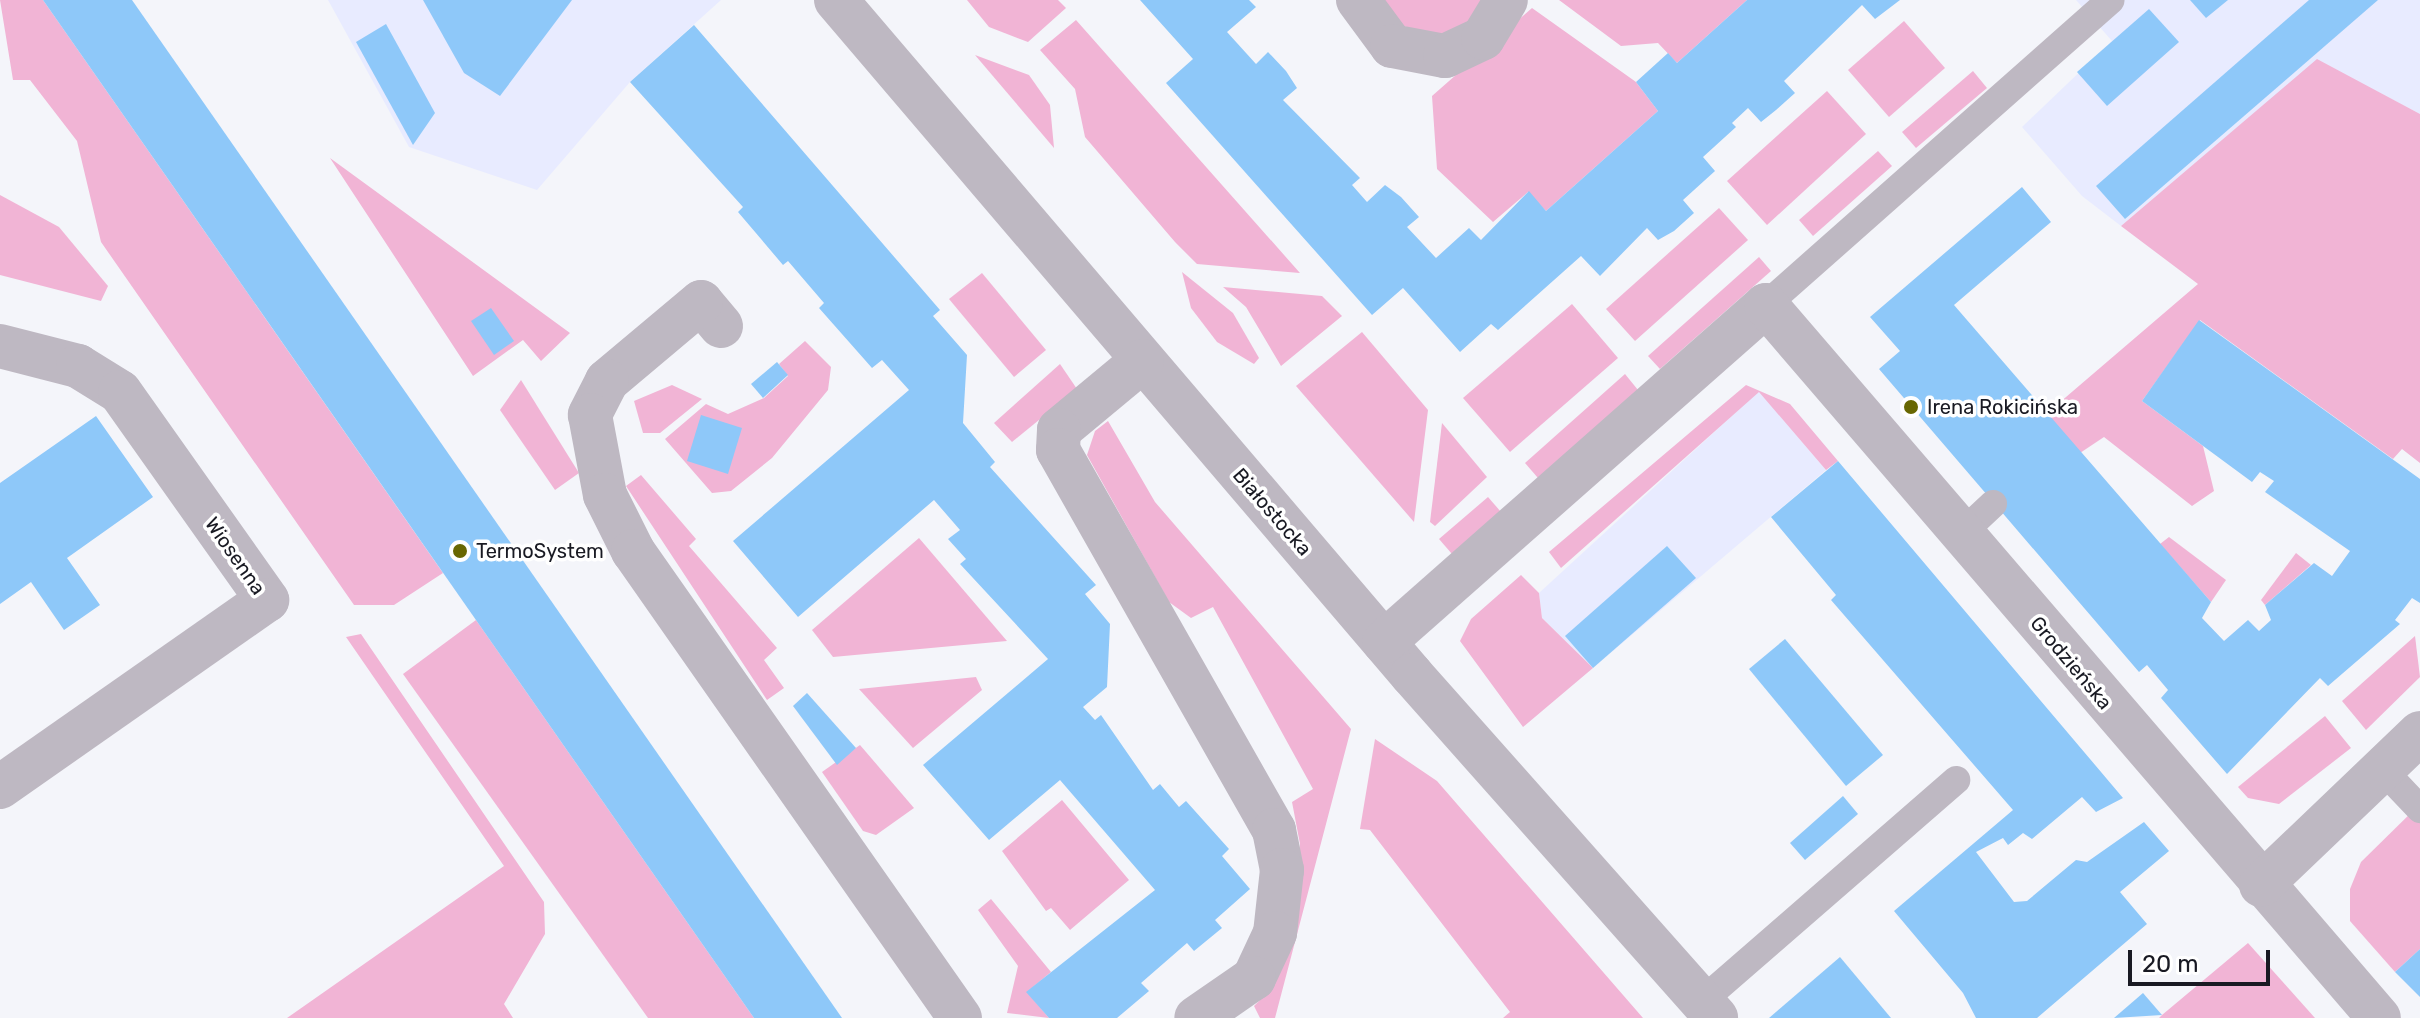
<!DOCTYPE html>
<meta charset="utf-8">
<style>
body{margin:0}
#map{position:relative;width:2420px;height:1018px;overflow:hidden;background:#f4f5fa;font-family:Rubik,sans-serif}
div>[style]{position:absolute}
.built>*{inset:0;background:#e8ebff}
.green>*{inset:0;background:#f1b4d5}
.building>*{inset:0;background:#8ec8f9}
.service>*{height:28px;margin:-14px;padding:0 14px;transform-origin:14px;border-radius:14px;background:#beb8c2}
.minor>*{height:44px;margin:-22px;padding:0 22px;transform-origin:22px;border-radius:22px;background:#beb8c2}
.dots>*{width:22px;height:22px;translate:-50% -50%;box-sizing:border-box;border:4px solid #fff;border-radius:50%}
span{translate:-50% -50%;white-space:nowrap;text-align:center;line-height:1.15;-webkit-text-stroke:7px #fff;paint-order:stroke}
.poi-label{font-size:20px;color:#191a23}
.left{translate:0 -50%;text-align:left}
.street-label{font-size:20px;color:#191a23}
.scale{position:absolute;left:2128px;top:950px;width:142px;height:36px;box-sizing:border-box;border:4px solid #191a23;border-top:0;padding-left:10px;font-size:24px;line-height:28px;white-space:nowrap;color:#191a23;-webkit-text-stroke:6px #fff;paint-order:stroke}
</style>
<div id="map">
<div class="built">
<div style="clip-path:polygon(328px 0,721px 0,630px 82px,537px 190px,409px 147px)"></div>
<div style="clip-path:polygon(2076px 0,2420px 0,2420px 114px,2317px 60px,2121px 226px,2082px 196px,2022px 127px,2112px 41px)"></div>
<div style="clip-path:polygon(1759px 391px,1826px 470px,1593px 668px,1542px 618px,1539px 593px)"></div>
</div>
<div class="green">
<div style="clip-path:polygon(0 0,43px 0,443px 573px,394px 605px,354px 605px,101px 242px,77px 141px,30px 80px,13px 80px)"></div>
<div style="clip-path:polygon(967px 0,1058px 0,1066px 8px,1028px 42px,989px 27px)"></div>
<div style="clip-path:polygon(1379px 0,1489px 0,1463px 29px,1430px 36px,1399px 24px)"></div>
<div style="clip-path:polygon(1559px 0,1747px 0,1677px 63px,1658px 43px,1621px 46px)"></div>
<div style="clip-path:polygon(1532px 8px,1636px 82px,1658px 111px,1546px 211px,1528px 192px,1493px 222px,1437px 169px,1432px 96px)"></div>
<div style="clip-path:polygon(1076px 20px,1300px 273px,1197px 264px,1175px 242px,1085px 137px,1075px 89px,1040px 50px)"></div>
<div style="clip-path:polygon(1904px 21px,1945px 68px,1889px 117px,1848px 70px)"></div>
<div style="clip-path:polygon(975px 55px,1029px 75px,1050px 105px,1054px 148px)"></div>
<div style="clip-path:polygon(2317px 59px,2420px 114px,2420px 463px,2402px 449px,2393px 459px,2200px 320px,2142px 401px,2203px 446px,2214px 491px,2192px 506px,2104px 437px,2080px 453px,2045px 415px,2198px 284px,2121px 226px)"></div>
<div style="clip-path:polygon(1973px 71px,1987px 88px,1916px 148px,1902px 132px)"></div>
<div style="clip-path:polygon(1827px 91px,1866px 134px,1767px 225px,1727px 181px)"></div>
<div style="clip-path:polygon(1878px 151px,1892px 166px,1813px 236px,1799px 220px)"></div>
<div style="clip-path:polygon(330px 158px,570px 333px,541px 361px,523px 340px,473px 376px)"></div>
<div style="clip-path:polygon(0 195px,59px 227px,108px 286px,101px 301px,0 275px)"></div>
<div style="clip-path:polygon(1719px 208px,1748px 240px,1635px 341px,1606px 309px)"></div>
<div style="clip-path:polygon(1759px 257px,1771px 271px,1660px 369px,1648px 356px)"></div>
<div style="clip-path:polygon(1182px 272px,1233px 313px,1259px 358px,1254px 364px,1217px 342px,1191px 308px)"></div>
<div style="clip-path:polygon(982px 273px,1046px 350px,1014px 377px,949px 299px)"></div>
<div style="clip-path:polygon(1223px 287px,1322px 296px,1342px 316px,1281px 366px,1246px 307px)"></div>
<div style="clip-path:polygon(1572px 304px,1618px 358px,1510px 452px,1463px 398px)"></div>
<div style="clip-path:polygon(1362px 332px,1428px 410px,1414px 522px,1296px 386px)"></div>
<div style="clip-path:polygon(805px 341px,831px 367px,828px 390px,772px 458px,731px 491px,712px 493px,665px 439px,706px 404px,728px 414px,764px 398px,788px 376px,779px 364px)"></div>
<div style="clip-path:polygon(1060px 364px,1077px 389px,1012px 442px,994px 423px)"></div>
<div style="clip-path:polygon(1625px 374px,1638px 390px,1538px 478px,1525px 463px)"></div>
<div style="clip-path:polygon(521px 380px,579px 473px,555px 490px,500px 410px)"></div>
<div style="clip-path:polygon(672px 385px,702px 399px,660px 433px,643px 433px,634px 401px)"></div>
<div style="clip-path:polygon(1746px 385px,1790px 404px,1838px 461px,1826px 470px,1759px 392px,1561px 568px,1549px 552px)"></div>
<div style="clip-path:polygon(1108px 421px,1155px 502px,1351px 729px,1275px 1018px,1260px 1018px,1254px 1006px,1269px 991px,1292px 928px,1300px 844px,1292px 802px,1313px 789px,1213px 607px,1191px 618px,1169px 602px,1087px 455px,1095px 431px)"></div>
<div style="clip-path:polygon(1442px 423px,1487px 477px,1435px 526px,1430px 522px)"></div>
<div style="clip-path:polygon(641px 475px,696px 539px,689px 546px,777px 648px,764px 660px,784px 688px,767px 700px,626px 486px)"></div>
<div style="clip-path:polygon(1488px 497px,1501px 512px,1452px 554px,1439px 539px)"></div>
<div style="clip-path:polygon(2169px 537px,2226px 580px,2211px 602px,2160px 544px)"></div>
<div style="clip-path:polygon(919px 538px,1007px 641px,833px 657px,812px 630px)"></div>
<div style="clip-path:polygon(2296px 553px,2311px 565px,2265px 605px,2261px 600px)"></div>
<div style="clip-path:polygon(1521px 575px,1539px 593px,1542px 618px,1593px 668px,1523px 727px,1460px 641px,1471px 619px)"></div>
<div style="clip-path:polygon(476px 620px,754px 1018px,648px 1018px,403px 674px)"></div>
<div style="clip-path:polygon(361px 634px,544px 902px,545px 934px,504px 1004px,513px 1018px,287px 1018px,504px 866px,346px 637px)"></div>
<div style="clip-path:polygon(2415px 636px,2420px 677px,2366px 730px,2342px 701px)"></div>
<div style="clip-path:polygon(976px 677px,982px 690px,913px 748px,859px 689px)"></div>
<div style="clip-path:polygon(2325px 716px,2351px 748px,2279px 804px,2248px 798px,2238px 787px)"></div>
<div style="clip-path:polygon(1375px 739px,1437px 781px,1643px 1018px,1503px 1018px,1510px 1012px,1370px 830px,1360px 829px)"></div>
<div style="clip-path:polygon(860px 745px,914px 808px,876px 835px,863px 831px,822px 772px)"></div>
<div style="clip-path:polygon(1062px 800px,1129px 880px,1070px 930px,1051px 908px,1046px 911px,1002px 851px)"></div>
<div style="clip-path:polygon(2420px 804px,2420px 949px,2395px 972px,2350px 921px,2350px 889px,2361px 862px)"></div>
<div style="clip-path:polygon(991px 899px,1051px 972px,1027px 992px,1049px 1018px,1007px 1013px,1018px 966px,978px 910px)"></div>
<div style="clip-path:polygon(2248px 943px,2315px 1018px,2159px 1018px,2162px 1015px)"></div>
</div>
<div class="building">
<div style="clip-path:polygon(43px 0,132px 0,842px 1018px,754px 1018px)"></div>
<div style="clip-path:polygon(423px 0,572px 0,500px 96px,464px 73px)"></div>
<div style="clip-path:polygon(1140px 0,1249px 0,1256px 7px,1227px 32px,1256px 64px,1268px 52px,1286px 71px,1297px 88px,1283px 100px,1360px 178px,1352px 185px,1367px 202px,1385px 185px,1401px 197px,1419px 217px,1407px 227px,1436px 258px,1469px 228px,1481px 240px,1529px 191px,1546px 211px,1658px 111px,1636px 82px,1668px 53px,1677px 63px,1747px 0,1900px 0,1875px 19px,1862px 5px,1784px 81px,1795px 93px,1776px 110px,1761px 122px,1748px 108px,1732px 123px,1736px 127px,1703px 157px,1715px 171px,1683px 200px,1694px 213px,1674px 231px,1658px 240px,1647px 228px,1600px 276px,1581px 256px,1498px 330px,1491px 324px,1460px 352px,1403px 288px,1372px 315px,1166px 83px,1193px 59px)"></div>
<div style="clip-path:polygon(2190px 0,2228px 0,2206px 18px)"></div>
<div style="clip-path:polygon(2309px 0,2378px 0,2125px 219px,2096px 186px)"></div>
<div style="clip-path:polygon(2149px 9px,2179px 42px,2107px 106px,2077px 72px)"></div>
<div style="clip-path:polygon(386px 24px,435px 113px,413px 145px,356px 42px)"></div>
<div style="clip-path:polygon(694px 25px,940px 310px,933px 316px,967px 355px,963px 423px,995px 462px,990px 467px,1096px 585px,1085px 594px,1110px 624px,1107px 687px,1083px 707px,1095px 720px,1101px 715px,1153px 790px,1160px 784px,1179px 807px,1186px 801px,1229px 849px,1222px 856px,1250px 889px,1215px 920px,1222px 928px,1194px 951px,1187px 943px,1141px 983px,1149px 991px,1117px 1018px,1049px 1018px,1026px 992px,1155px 890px,1060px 780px,989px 840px,923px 765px,1048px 659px,960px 564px,966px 559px,948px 539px,960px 530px,934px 500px,798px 617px,733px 541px,909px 390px,882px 360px,872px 368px,819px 308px,824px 303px,788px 261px,783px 265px,738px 212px,743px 207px,630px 82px)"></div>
<div style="clip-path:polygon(2022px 187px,2051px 222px,1954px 305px,2211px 602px,2202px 618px,2224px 641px,2248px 620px,2259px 631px,2271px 620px,2265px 605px,2314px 563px,2332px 576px,2350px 551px,2265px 492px,2274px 481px,2260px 472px,2252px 482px,2142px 401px,2199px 320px,2420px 479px,2420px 603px,2412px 598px,2395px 620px,2400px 624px,2328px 686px,2320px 678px,2227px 774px,2161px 698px,2168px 690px,2147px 665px,2139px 672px,1879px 369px,1900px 351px,1870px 317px)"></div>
<div style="clip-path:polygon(491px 308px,514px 341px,494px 355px,471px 321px)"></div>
<div style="clip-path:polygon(777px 362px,788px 375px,763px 398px,751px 384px)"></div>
<div style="clip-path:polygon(701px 415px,742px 428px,728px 474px,687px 461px)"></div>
<div style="clip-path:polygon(96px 416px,153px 497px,67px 558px,100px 605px,64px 630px,31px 582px,0 604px,0 483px)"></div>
<div style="clip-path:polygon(1838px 461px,2123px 798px,2096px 812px,2082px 797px,2032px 839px,2023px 833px,2008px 845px,2003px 838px,1976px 852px,2014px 902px,2027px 901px,2076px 860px,2087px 862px,2144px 822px,2169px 851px,2120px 892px,2147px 924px,2037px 1018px,1976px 1018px,1963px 993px,1894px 911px,2013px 810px,1831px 600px,1836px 595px,1771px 517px)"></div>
<div style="clip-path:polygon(1667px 546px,1696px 578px,1593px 668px,1565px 636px)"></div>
<div style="clip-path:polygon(1785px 639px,1883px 755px,1846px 786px,1749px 669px)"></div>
<div style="clip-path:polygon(807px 693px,856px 748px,837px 765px,793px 706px)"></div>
<div style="clip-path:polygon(1843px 796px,1858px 814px,1805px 860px,1790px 843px)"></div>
<div style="clip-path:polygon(2420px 949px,2420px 997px,2395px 972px)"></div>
<div style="clip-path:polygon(1840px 957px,1891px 1018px,1769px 1018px)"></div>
<div style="clip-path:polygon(2143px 993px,2162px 1015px,2114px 1018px)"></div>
</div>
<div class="service">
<div style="left:1766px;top:305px;width:460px;rotate:-41.5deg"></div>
<div style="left:1961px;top:534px;width:44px;rotate:-43.2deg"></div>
<div style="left:2383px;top:770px;width:54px;rotate:46.5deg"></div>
<div style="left:1702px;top:1001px;width:337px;rotate:-41deg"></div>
</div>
<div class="minor">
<div style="left:836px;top:0;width:887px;rotate:49.52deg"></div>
<div style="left:1412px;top:675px;width:458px;rotate:48.4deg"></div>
<div style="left:1358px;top:0;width:57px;rotate:53.5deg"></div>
<div style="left:1392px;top:46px;width:54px;rotate:10.7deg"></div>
<div style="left:1445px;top:56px;width:42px;rotate:-25.3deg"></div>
<div style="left:1483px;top:38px;width:44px;rotate:-58.8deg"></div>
<div style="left:721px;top:326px;width:31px;rotate:-130deg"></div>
<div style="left:701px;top:302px;width:123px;rotate:140deg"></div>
<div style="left:607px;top:381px;width:38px;rotate:117deg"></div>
<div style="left:590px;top:415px;width:81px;rotate:79.4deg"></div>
<div style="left:605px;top:495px;width:63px;rotate:63.4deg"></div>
<div style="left:633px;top:551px;width:570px;rotate:55deg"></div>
<div style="left:0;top:346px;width:81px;rotate:14.4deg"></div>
<div style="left:78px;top:366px;width:49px;rotate:31.8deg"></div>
<div style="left:120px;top:392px;width:255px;rotate:54.7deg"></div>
<div style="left:267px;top:600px;width:326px;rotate:145deg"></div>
<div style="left:1142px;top:361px;width:108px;rotate:140.3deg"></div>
<div style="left:1059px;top:430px;width:20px;rotate:93deg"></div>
<div style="left:1058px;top:450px;width:437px;rotate:60.4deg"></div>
<div style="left:1274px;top:830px;width:41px;rotate:78.7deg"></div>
<div style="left:1282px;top:870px;width:63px;rotate:96.3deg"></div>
<div style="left:1275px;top:933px;width:50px;rotate:115deg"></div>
<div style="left:1254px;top:978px;width:70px;rotate:145.4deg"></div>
<div style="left:1384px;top:642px;width:509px;rotate:-41.42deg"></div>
<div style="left:1766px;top:305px;width:940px;rotate:49.31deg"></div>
<div style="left:2261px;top:885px;width:220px;rotate:-43.7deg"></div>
</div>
<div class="dots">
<div style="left:1911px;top:407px;background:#686702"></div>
<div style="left:460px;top:551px;background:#686702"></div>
</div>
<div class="poi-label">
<span class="left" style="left:1927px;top:407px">Irena Rokicińska</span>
<span class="left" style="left:476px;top:551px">TermoSystem</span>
</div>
<div class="street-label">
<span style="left:1272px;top:512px;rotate:49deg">Białostocka</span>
<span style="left:235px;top:556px;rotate:55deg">Wiosenna</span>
<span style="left:2071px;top:663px;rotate:50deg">Grodzieńska</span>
</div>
<div class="scale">20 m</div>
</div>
